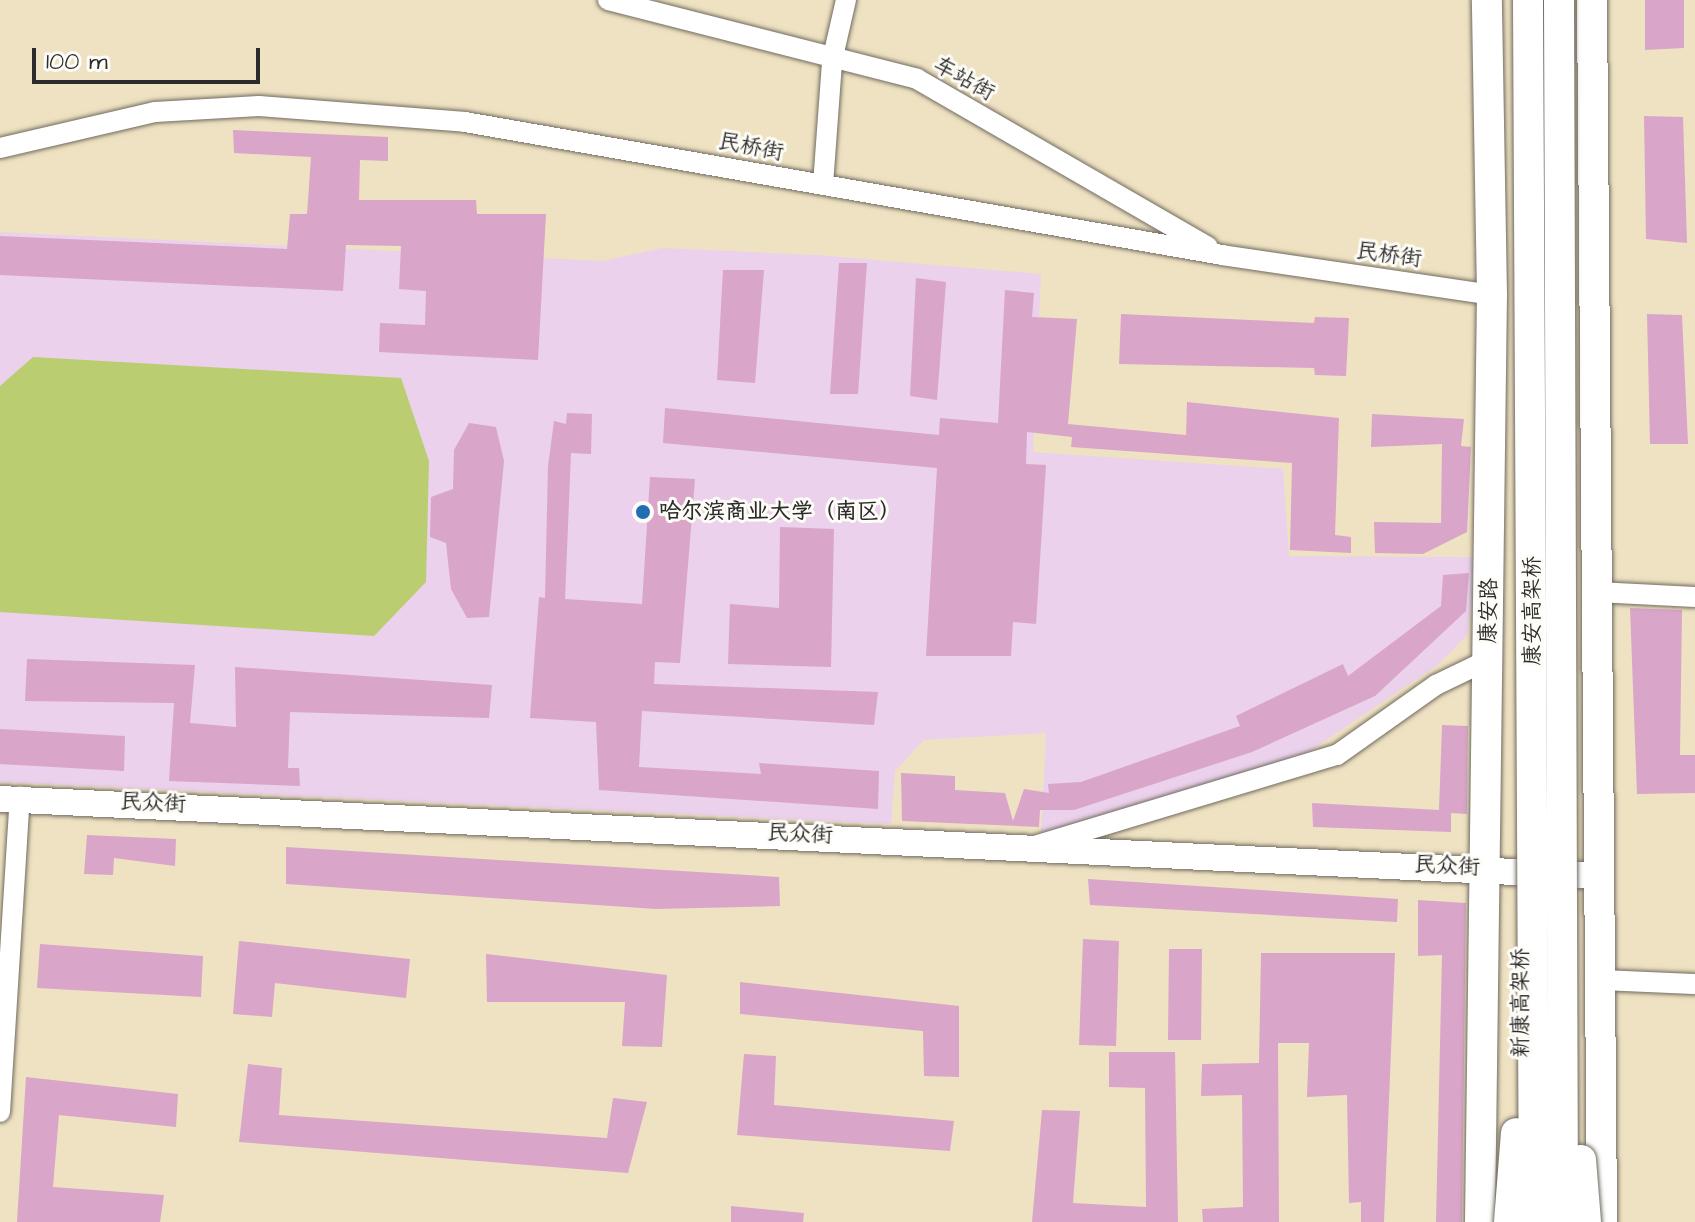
<!DOCTYPE html>
<meta charset="utf-8">
<style>
body{margin:0}
#map{position:relative;width:1695px;height:1222px;overflow:hidden;background:#efe2c2;font-family:"Architects Daughter","LXGW WenKai TC",sans-serif}
div>[style]{position:absolute}
.built>*{inset:0;background:#ebd1eb}
.green>*{inset:0;background:#bacd70}
.building>*{inset:0;background:#d9a5c9}
.roads{filter:drop-shadow(0 0 2px #706b60) drop-shadow(0 0 2px #706b60)}
.minor>*{height:20px;margin:-10px;padding:0 10px;transform-origin:10px;border-radius:10px;background:#fff}
.major>*{height:26px;margin:-13px;padding:0 13px;transform-origin:13px;border-radius:13px;background:#fff}
.highway>*{height:30px;margin:-15px;padding:0 15px;transform-origin:15px;border-radius:15px;background:#fff}
.bridges{filter:drop-shadow(0 0 2px #706b60) drop-shadow(0 0 2px #706b60)}
.highway-bridge>*{height:30px;margin:-15px;padding:0 15px;transform-origin:15px;border-radius:15px;background:#fff}
.dots>*{width:22px;height:22px;translate:-50% -50%;box-sizing:border-box;border:4px solid #fdfcf7;border-radius:50%}
span{translate:-50% -50%;white-space:nowrap;text-align:center;line-height:1.15;-webkit-text-stroke:6px #fdfcf7;paint-order:stroke}
.street-label{font-size:22px;color:#2b2b2b}
.poi-label{font-size:22px;color:#2b2b2b;font-weight:700}
.left{translate:0 -50%;text-align:left}
.scale{position:absolute;left:32px;top:48px;width:228px;height:36px;box-sizing:border-box;border:4px solid #2b2b2b;border-top:0;padding-left:10px;font-size:24px;line-height:28px;white-space:nowrap;color:#2b2b2b;-webkit-text-stroke:6px #fdfcf7;paint-order:stroke}
</style>
<div id="map">
<div class="built">
<div style="clip-path:polygon(0 232px,603px 261px,662px 248px,817px 255px,1041px 274px,1033px 452px,1283px 469px,1289px 556px,1476px 557px,1468px 634px,1439px 664px,1304px 755px,1041px 836px,1046px 733px,924px 740px,895px 771px,891px 824px,0 782px)"></div>
</div>
<div class="green">
<div style="clip-path:polygon(33px 357px,401px 378px,429px 461px,426px 582px,374px 636px,0 612px,0 386px)"></div>
</div>
<div class="building">
<div style="clip-path:polygon(1645px 0,1684px 0,1684px 48px,1645px 50px)"></div>
<div style="clip-path:polygon(1644px 116px,1683px 117px,1687px 243px,1646px 239px)"></div>
<div style="clip-path:polygon(233px 130px,388px 137px,388px 161px,360px 160px,359px 200px,476px 200px,477px 214px,546px 214px,538px 360px,379px 352px,380px 323px,425px 325px,426px 291px,399px 289px,401px 246px,346px 245px,343px 291px,0 275px,0 236px,287px 249px,290px 214px,307px 214px,311px 157px,234px 153px)"></div>
<div style="clip-path:polygon(839px 263px,867px 263px,858px 394px,830px 394px)"></div>
<div style="clip-path:polygon(723px 270px,764px 270px,755px 383px,717px 380px)"></div>
<div style="clip-path:polygon(916px 278px,946px 282px,937px 400px,910px 396px)"></div>
<div style="clip-path:polygon(1005px 290px,1034px 293px,1032px 317px,1077px 319px,1068px 424px,1186px 435px,1187px 402px,1339px 418px,1335px 535px,1351px 537px,1351px 553px,1290px 550px,1292px 463px,1071px 447px,1072px 437px,1027px 432px,1026px 464px,1046px 465px,1036px 624px,1013px 622px,1011px 656px,926px 656px,937px 468px,663px 443px,665px 408px,939px 435px,940px 418px,998px 423px)"></div>
<div style="clip-path:polygon(1121px 314px,1314px 323px,1315px 317px,1349px 318px,1346px 376px,1315px 375px,1314px 368px,1119px 364px)"></div>
<div style="clip-path:polygon(1647px 314px,1682px 315px,1688px 444px,1650px 444px)"></div>
<div style="clip-path:polygon(567px 413px,592px 414px,591px 454px,571px 453px,565px 599px,642px 604px,650px 477px,695px 479px,680px 663px,655px 662px,654px 684px,878px 692px,874px 725px,642px 711px,639px 767px,761px 774px,759px 763px,879px 771px,878px 809px,599px 790px,596px 722px,530px 718px,539px 597px,545px 598px,548px 466px,554px 421px,566px 424px)"></div>
<div style="clip-path:polygon(1372px 414px,1464px 419px,1461px 446px,1471px 447px,1467px 532px,1423px 554px,1375px 553px,1374px 522px,1441px 523px,1442px 444px,1371px 447px)"></div>
<div style="clip-path:polygon(469px 423px,496px 427px,504px 461px,489px 617px,467px 618px,451px 589px,446px 543px,430px 537px,431px 497px,453px 489px,454px 450px)"></div>
<div style="clip-path:polygon(780px 527px,834px 529px,831px 667px,728px 664px,730px 604px,779px 608px)"></div>
<div style="clip-path:polygon(1469px 573px,1466px 611px,1375px 696px,1252px 752px,1074px 810px,1040px 810px,1039px 827px,902px 821px,901px 773px,955px 776px,955px 790px,1005px 793px,1013px 821px,1024px 789px,1049px 793px,1048px 784px,1081px 782px,1240px 726px,1236px 716px,1343px 664px,1348px 676px,1441px 606px,1443px 575px)"></div>
<div style="clip-path:polygon(1630px 608px,1682px 610px,1680px 755px,1695px 755px,1695px 793px,1637px 794px)"></div>
<div style="clip-path:polygon(27px 659px,195px 665px,190px 723px,236px 727px,235px 667px,492px 685px,489px 718px,290px 712px,288px 768px,299px 768px,300px 786px,169px 781px,174px 703px,25px 701px)"></div>
<div style="clip-path:polygon(1442px 725px,1468px 726px,1467px 814px,1451px 813px,1451px 832px,1313px 827px,1312px 803px,1439px 810px)"></div>
<div style="clip-path:polygon(0 729px,125px 736px,124px 771px,0 764px)"></div>
<div style="clip-path:polygon(87px 835px,176px 839px,175px 866px,114px 858px,113px 875px,84px 874px)"></div>
<div style="clip-path:polygon(286px 847px,779px 877px,780px 906px,656px 909px,286px 884px)"></div>
<div style="clip-path:polygon(1088px 879px,1398px 899px,1397px 922px,1090px 905px)"></div>
<div style="clip-path:polygon(1418px 900px,1466px 903px,1462px 1222px,1436px 1222px,1442px 955px,1418px 956px)"></div>
<div style="clip-path:polygon(1083px 939px,1119px 941px,1116px 1046px,1079px 1045px)"></div>
<div style="clip-path:polygon(239px 941px,410px 959px,406px 998px,275px 983px,272px 1017px,233px 1014px)"></div>
<div style="clip-path:polygon(40px 944px,203px 956px,201px 997px,37px 988px)"></div>
<div style="clip-path:polygon(1169px 949px,1202px 949px,1201px 1040px,1168px 1040px)"></div>
<div style="clip-path:polygon(1261px 953px,1395px 953px,1384px 1222px,1361px 1222px,1361px 1202px,1349px 1203px,1347px 1095px,1307px 1097px,1309px 1043px,1278px 1043px,1279px 1222px,1203px 1222px,1202px 1209px,1243px 1207px,1242px 1095px,1201px 1096px,1202px 1064px,1259px 1063px)"></div>
<div style="clip-path:polygon(486px 954px,667px 975px,662px 1047px,622px 1046px,625px 1002px,487px 1002px)"></div>
<div style="clip-path:polygon(740px 982px,959px 1006px,959px 1077px,924px 1076px,923px 1031px,740px 1014px)"></div>
<div style="clip-path:polygon(1109px 1052px,1175px 1052px,1178px 1222px,1032px 1222px,1042px 1110px,1080px 1111px,1073px 1203px,1146px 1207px,1145px 1088px,1109px 1087px)"></div>
<div style="clip-path:polygon(744px 1054px,776px 1056px,774px 1105px,954px 1121px,950px 1151px,737px 1135px)"></div>
<div style="clip-path:polygon(248px 1064px,282px 1068px,279px 1115px,607px 1138px,613px 1098px,647px 1102px,628px 1173px,239px 1142px)"></div>
<div style="clip-path:polygon(26px 1077px,178px 1094px,176px 1127px,59px 1115px,53px 1187px,164px 1195px,160px 1222px,17px 1222px)"></div>
<div style="clip-path:polygon(731px 1206px,804px 1213px,803px 1222px,731px 1222px)"></div>
</div>
<div class="roads">
<div class="minor">
<div style="left:608px;top:0;width:319px;rotate:14.3deg"></div>
<div style="left:917px;top:79px;width:336px;rotate:30deg"></div>
<div style="left:0;top:148px;width:159px;rotate:-13.1deg"></div>
<div style="left:155px;top:112px;width:104px;rotate:-3.3deg"></div>
<div style="left:259px;top:106px;width:207px;rotate:4.4deg"></div>
<div style="left:465px;top:122px;width:769px;rotate:9.96deg"></div>
<div style="left:1222px;top:255px;width:273px;rotate:8.4deg"></div>
<div style="left:823px;top:185px;width:124px;rotate:-85.8deg"></div>
<div style="left:832px;top:61px;width:63px;rotate:-77.1deg"></div>
<div style="left:1597px;top:592px;width:98px;rotate:2.9deg"></div>
<div style="left:1038px;top:845px;width:312px;rotate:-16.8deg"></div>
<div style="left:1337px;top:755px;width:121px;rotate:-35.3deg"></div>
<div style="left:1436px;top:685px;width:58px;rotate:-25.7deg"></div>
<div style="left:1600px;top:980px;width:95px;rotate:2.4deg"></div>
<div style="left:0;top:1112px;width:316px;rotate:-86.4deg"></div>
</div>
<div class="major">
<div style="left:0;top:799px;width:1602px;rotate:2.76deg"></div>
</div>
<div class="highway">
<div style="left:1592px;top:0;width:1222px;rotate:89.53deg"></div>
<div style="left:1480px;top:1222px;width:927px;rotate:-89.26deg"></div>
<div style="left:1492px;top:295px;width:295px;rotate:-91deg"></div>
</div>
</div>
<div class="bridges">
<div class="highway-bridge">
<div style="left:1528px;top:0;width:1222px;rotate:89.72deg"></div>
<div style="left:1559px;top:0;width:1222px;rotate:89.81deg"></div>
<div style="left:1581px;top:1160px;width:62px;rotate:85.4deg"></div>
<div style="left:1509px;top:1222px;width:89px;rotate:-85.5deg"></div>
</div>
</div>
<div class="dots">
<div style="left:643px;top:512px;background:#1f6fb2"></div>
</div>
<div class="street-label">
<span style="left:964px;top:79px;rotate:29deg">车站街</span>
<span style="left:751px;top:147px;rotate:11deg">民桥街</span>
<span style="left:1389px;top:255px;rotate:8deg">民桥街</span>
<span style="left:1489px;top:611px;rotate:-89deg">康安路</span>
<span style="left:1533px;top:611px;rotate:-90deg">康安高架桥</span>
<span style="left:153px;top:803px;rotate:3deg">民众街</span>
<span style="left:800px;top:834px;rotate:3deg">民众街</span>
<span style="left:1447px;top:866px;rotate:3deg">民众街</span>
<span style="left:1521px;top:1003px;rotate:-90deg">新康高架桥</span>
</div>
<div class="poi-label">
<span class="left" style="left:659px;top:512px">哈尔滨商业大学（南区）</span>
</div>
<div class="scale">100 m</div>
</div>
